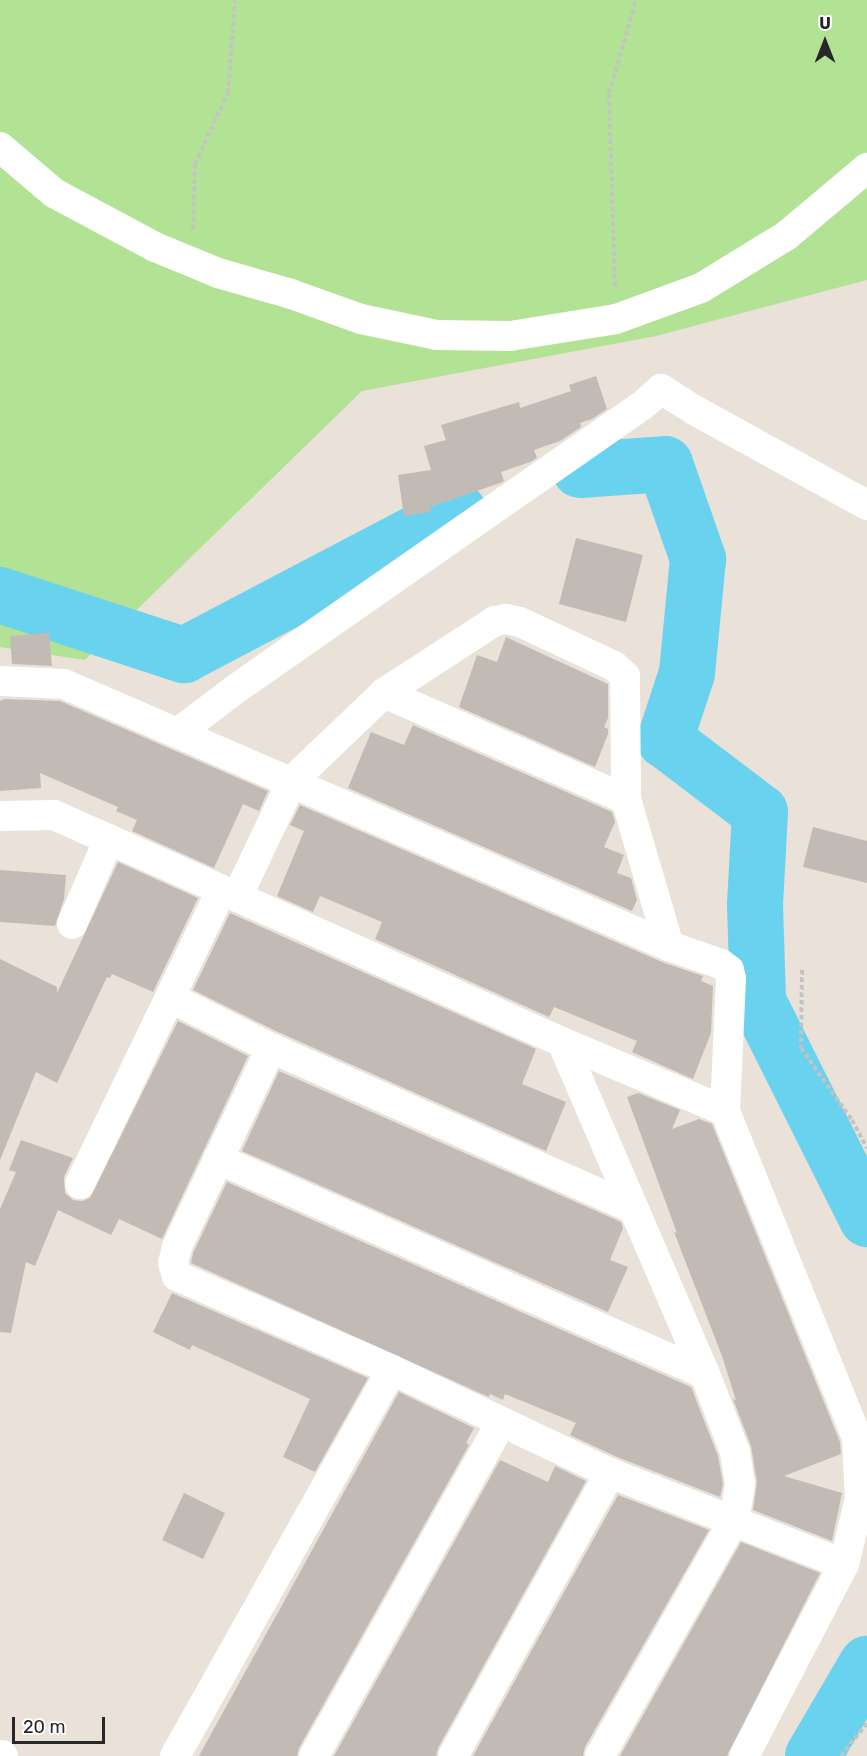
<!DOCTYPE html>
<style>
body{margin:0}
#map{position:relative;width:867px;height:1756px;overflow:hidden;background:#eae1d8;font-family:Rubik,sans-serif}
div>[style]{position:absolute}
.green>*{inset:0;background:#b2e293}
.river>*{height:56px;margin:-28px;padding:0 28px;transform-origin:28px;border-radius:28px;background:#68d2ef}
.building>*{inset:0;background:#c2bbb5}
.path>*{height:4px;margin-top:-2px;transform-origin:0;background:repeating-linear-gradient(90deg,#c3c3c3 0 4.5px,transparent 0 7.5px)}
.street>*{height:30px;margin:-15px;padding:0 15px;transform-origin:15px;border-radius:15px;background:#fff}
.secondary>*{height:33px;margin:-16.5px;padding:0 16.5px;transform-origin:16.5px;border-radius:16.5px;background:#fff}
span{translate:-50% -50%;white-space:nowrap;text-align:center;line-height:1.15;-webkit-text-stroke:4.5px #fff;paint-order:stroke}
.north{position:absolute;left:795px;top:12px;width:60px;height:60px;-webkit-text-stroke:4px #fff;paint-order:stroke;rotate:0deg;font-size:16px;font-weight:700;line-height:24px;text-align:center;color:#272727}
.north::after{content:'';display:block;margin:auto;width:21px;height:27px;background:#272727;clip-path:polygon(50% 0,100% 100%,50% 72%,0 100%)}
.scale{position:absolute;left:12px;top:1717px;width:93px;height:27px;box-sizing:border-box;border:3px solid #272727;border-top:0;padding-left:8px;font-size:18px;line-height:21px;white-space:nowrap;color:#272727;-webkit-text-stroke:4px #fff;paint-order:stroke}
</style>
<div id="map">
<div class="green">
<div style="clip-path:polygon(0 0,867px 0,867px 280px,656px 336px,362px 391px,85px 660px,0 647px)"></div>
</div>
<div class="river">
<div style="left:580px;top:470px;width:85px;rotate:-4deg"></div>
<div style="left:665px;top:464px;width:101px;rotate:70.8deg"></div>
<div style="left:698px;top:559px;width:115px;rotate:95.5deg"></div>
<div style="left:687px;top:673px;width:71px;rotate:108.2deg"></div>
<div style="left:665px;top:740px;width:119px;rotate:37.2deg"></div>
<div style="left:760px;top:812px;width:93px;rotate:93.1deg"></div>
<div style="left:755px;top:905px;width:96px;rotate:88.2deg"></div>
<div style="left:758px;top:1001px;width:244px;rotate:63.4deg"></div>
<div style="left:0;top:595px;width:194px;rotate:18.1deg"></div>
<div style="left:184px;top:655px;width:310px;rotate:-27.7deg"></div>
<div style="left:813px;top:1756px;width:107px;rotate:-59.6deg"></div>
</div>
<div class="building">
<div style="clip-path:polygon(596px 376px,607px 409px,592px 419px,580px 423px,581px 427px,560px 441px,534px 450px,537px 458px,530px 462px,501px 472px,504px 481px,500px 483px,430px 507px,431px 512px,404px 516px,398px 475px,431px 470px,424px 446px,446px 440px,441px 425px,519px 402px,520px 408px,571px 391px,569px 385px)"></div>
<div style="clip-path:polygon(576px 538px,643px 555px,626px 622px,559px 604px)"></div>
<div style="clip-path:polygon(49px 633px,52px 666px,12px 664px,10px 636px)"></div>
<div style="clip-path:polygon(506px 637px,608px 684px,608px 718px,604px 727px,608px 729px,608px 734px,595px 767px,459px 707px,477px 655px,497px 662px)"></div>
<div style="clip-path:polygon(5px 699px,60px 701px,268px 791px,259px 811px,243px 804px,214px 868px,132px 831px,137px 820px,116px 811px,118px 807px,40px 773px,41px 788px,0 791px,0 701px)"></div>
<div style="clip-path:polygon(413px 725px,612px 812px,615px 822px,604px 847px,624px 855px,617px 873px,631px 878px,637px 900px,632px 911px,348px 788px,371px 732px,404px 745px)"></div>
<div style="clip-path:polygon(300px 805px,662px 962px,703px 976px,701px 981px,713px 986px,711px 1033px,693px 1079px,632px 1052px,637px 1041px,554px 1007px,549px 1017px,375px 939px,382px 922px,320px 896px,313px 912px,277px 896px,304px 831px,290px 825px)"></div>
<div style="clip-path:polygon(813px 827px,867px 841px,867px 883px,803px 867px)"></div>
<div style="clip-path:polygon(118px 862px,198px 898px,153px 992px,112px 974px,110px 978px,107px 977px,57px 1083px,36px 1072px,0 1160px,0 959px,57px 987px,57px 993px)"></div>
<div style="clip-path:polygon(0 870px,66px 875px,64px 899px,55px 926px,0 922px)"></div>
<div style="clip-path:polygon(230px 913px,536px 1049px,522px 1084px,566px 1102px,546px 1151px,278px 1032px,193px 990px)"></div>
<div style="clip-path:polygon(178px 1021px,248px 1056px,162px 1239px,119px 1219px,111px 1235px,58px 1210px,35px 1266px,26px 1262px,11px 1333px,0 1332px,0 1209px,16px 1172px,9px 1170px,21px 1140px,73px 1158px,64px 1177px,65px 1193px,73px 1200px,82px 1201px,90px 1198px)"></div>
<div style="clip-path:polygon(279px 1071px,621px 1222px,623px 1228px,610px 1260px,628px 1267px,608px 1312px,242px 1151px)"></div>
<div style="clip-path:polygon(638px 1093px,680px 1110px,672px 1129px,699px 1119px,712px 1124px,840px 1442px,841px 1454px,784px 1476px,842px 1493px,832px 1541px,753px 1510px,757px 1482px,751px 1446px,733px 1399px,736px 1400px,722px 1356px,674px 1232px,677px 1233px,627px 1097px)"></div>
<div style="clip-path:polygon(227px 1182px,691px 1387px,718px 1456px,723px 1484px,720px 1497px,617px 1457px,570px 1435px,576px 1423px,505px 1394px,503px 1400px,490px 1394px,489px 1397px,191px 1263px,193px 1253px)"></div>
<div style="clip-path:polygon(172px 1293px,368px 1378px,315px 1472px,283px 1457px,310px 1399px,192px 1345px,190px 1350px,153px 1332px)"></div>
<div style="clip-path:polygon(399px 1392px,474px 1428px,466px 1443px,469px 1445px,299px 1748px,297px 1756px,199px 1756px)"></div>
<div style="clip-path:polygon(500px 1460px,548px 1482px,555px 1466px,586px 1481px,438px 1748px,436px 1756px,334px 1756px)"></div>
<div style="clip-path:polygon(184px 1493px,225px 1513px,203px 1559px,162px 1540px)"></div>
<div style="clip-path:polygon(618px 1495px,709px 1530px,585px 1747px,583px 1756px,473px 1756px)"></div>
<div style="clip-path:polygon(741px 1542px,820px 1573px,727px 1756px,620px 1756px)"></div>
</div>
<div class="path">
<div style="left:193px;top:229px;width:65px;rotate:-88.2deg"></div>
<div style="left:195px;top:164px;width:78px;rotate:-65.1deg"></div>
<div style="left:228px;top:93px;width:93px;rotate:-85.7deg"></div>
<div style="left:615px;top:286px;width:193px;rotate:-91.8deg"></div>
<div style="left:609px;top:93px;width:97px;rotate:-73.8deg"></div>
<div style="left:802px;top:970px;width:78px;rotate:90.7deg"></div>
<div style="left:801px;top:1048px;width:88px;rotate:54.7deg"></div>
<div style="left:852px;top:1120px;width:32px;rotate:62deg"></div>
<div style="left:841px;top:1756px;width:42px;rotate:-51.8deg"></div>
</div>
<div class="street">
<div style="left:0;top:147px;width:71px;rotate:40.4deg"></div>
<div style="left:54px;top:193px;width:115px;rotate:28.1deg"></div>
<div style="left:155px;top:247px;width:68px;rotate:22.4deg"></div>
<div style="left:218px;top:273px;width:76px;rotate:16deg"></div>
<div style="left:291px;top:294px;width:74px;rotate:19.7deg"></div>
<div style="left:361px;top:319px;width:78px;rotate:11.9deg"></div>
<div style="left:437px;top:335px;width:73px;rotate:0.8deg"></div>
<div style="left:510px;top:336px;width:107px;rotate:-9.1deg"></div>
<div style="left:616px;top:319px;width:90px;rotate:-20deg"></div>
<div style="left:701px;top:288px;width:100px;rotate:-31.5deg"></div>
<div style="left:786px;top:236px;width:106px;rotate:-40deg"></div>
<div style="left:0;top:681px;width:64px;rotate:2.7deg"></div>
<div style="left:64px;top:684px;width:659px;rotate:23.42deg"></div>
<div style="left:384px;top:693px;width:264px;rotate:23.7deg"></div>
<div style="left:179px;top:732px;width:73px;rotate:-37.2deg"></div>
<div style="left:237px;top:688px;width:496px;rotate:-34.9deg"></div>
<div style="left:644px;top:404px;width:23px;rotate:-41deg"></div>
<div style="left:661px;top:389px;width:41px;rotate:32.2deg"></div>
<div style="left:696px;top:411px;width:195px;rotate:28.8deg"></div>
<div style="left:0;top:816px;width:54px;rotate:-1.1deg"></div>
<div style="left:54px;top:815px;width:556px;rotate:24.08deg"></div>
<div style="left:562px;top:1042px;width:177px;rotate:22.9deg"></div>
<div style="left:237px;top:897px;width:128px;rotate:-64.6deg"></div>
<div style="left:292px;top:781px;width:127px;rotate:-43.7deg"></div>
<div style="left:384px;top:693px;width:132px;rotate:-33deg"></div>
<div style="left:495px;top:621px;width:11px;rotate:-10deg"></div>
<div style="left:506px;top:619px;width:14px;rotate:12deg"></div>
<div style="left:520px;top:622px;width:104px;rotate:25.1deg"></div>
<div style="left:614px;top:666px;width:15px;rotate:42deg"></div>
<div style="left:625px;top:676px;width:123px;rotate:89.5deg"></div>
<div style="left:626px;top:799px;width:153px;rotate:73.7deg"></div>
<div style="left:669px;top:946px;width:55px;rotate:19.1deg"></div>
<div style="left:721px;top:964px;width:10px;rotate:37deg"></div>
<div style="left:729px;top:970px;width:9px;rotate:77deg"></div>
<div style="left:731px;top:979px;width:132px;rotate:92.6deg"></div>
<div style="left:725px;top:1111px;width:353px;rotate:68deg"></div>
<div style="left:857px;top:1438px;width:61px;rotate:87.2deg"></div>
<div style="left:860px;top:1499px;width:67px;rotate:103.8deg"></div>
<div style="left:844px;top:1564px;width:216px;rotate:117.5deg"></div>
<div style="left:72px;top:924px;width:93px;rotate:-66.5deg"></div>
<div style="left:171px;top:998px;width:112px;rotate:26.6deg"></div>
<div style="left:271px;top:1048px;width:397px;rotate:23.9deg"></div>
<div style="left:562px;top:1042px;width:361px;rotate:66.7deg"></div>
<div style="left:705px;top:1374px;width:84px;rotate:69deg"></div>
<div style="left:735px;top:1452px;width:32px;rotate:81deg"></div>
<div style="left:740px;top:1484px;width:36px;rotate:99deg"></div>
<div style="left:734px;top:1520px;width:271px;rotate:119.6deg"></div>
<div style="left:271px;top:1048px;width:220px;rotate:115.3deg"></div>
<div style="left:177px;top:1247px;width:16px;rotate:104deg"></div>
<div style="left:173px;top:1263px;width:14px;rotate:73deg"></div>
<div style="left:177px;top:1276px;width:235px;rotate:23.6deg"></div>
<div style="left:392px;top:1370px;width:241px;rotate:25.3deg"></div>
<div style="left:610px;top:1473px;width:251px;rotate:21.3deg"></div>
<div style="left:218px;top:1159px;width:532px;rotate:23.82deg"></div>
<div style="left:80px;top:1184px;width:325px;rotate:-64.3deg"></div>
<div style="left:175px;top:1756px;width:443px;rotate:-60.7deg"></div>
<div style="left:314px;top:1756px;width:382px;rotate:-60.7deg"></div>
<div style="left:453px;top:1756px;width:324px;rotate:-61deg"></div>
</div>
<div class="secondary">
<div style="left:0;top:1756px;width:1px"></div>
</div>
<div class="north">U</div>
<div class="scale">20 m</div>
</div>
